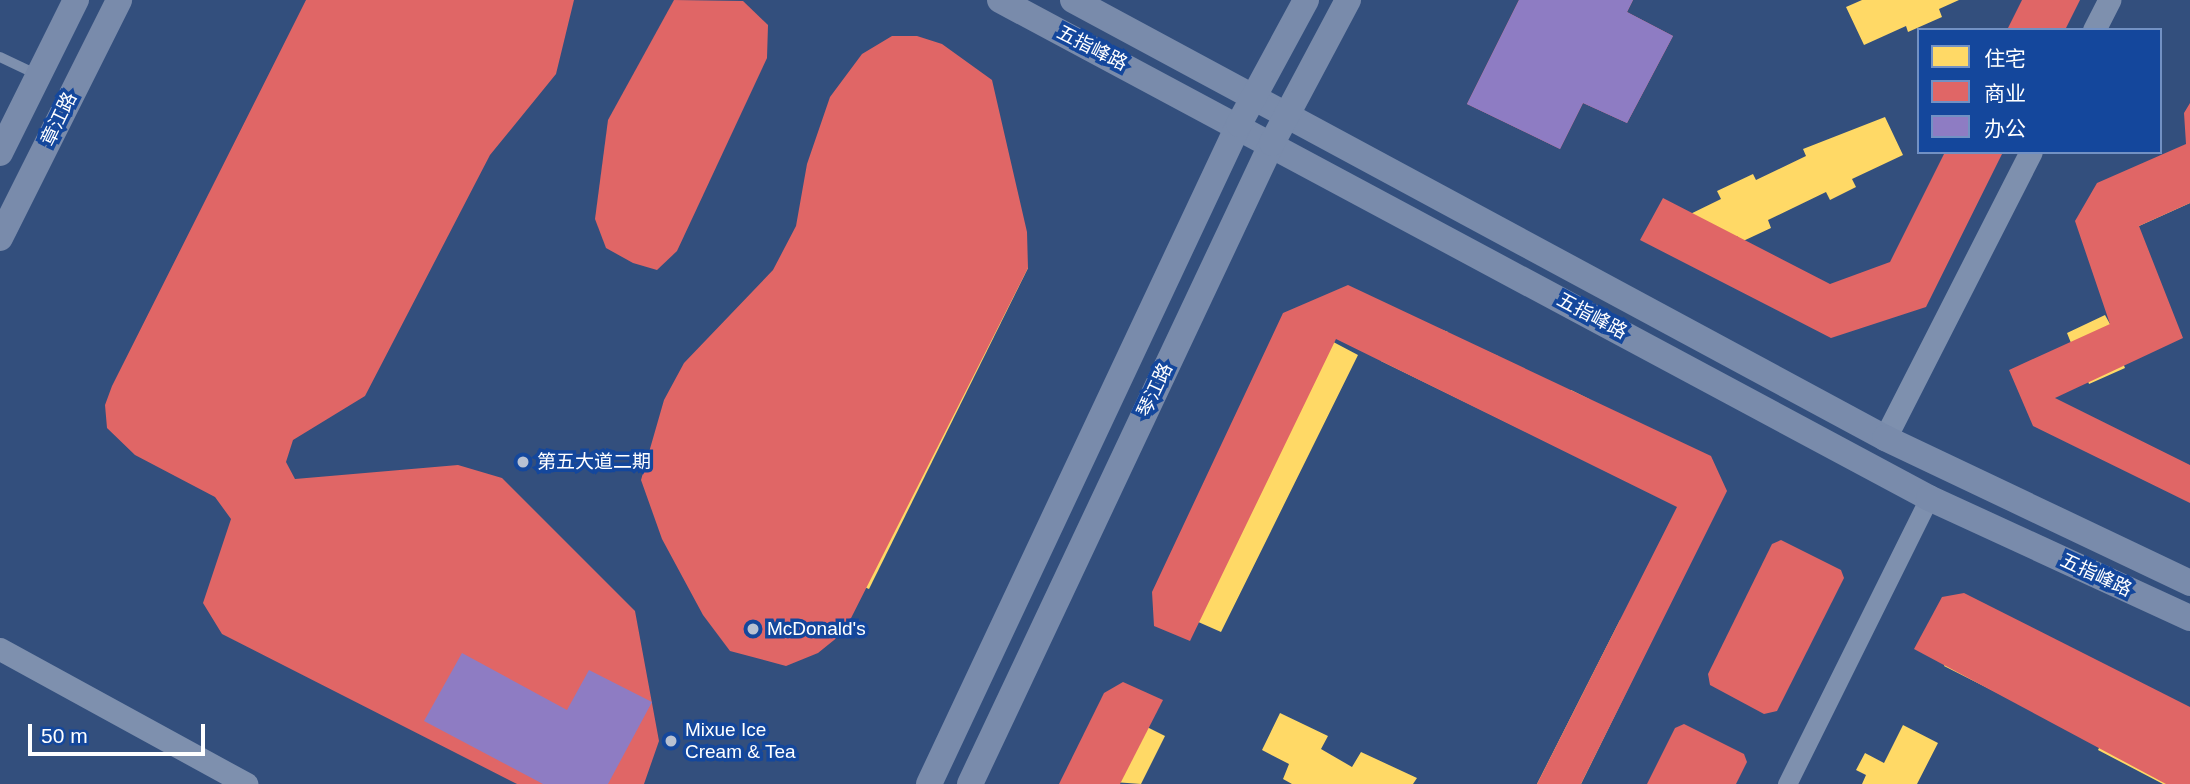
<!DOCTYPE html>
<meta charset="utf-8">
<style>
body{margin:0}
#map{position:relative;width:2190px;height:784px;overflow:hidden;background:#334f7d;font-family:Helvetica,"Noto Sans SC",sans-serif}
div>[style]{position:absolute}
.homes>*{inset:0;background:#ffd966}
.shops>*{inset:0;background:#e06666}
.offices>*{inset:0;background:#8e7cc3}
.service>*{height:10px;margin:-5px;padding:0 5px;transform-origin:5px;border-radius:5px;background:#7e90ae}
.minor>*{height:19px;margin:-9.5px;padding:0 9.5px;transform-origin:9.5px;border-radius:9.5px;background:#7e90ae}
.tertiary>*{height:23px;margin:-11.5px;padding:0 11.5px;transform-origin:11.5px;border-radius:11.5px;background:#7e90ae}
.secondary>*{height:26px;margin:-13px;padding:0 13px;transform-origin:13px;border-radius:13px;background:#798bab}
.dots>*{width:19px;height:19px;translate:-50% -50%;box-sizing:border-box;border:4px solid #14479c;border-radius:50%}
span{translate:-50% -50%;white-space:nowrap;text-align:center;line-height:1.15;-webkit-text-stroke:7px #14479c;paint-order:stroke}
.street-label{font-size:19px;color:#fff}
.poi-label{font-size:19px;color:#fff}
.left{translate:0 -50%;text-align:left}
.legend{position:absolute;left:1917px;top:28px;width:245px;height:126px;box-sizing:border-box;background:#14479c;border:2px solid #7291c4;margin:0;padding:9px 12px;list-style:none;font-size:21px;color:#fff}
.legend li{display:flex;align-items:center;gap:14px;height:35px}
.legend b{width:35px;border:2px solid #7291c4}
.scale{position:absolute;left:28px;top:724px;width:177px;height:32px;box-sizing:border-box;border:4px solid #fff;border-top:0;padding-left:9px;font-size:21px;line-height:24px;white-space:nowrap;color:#fff;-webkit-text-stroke:5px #14479c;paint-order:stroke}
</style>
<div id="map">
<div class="homes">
<div style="clip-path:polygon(313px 0,418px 0,388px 60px,359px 46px,366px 31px,346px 21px,326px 63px,290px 46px)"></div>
<div style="clip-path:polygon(1862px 0,1959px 0,1939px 9px,1942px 17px,1908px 32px,1906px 26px,1864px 45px,1846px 7px)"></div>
<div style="clip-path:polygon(270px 82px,305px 100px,292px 126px,307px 134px,313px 122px,347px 139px,314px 205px,284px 191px,292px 176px,272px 167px,251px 209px,216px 191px)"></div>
<div style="clip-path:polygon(1885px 117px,1903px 155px,1852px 179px,1856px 187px,1830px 200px,1826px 192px,1768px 220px,1771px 228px,1741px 242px,1737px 236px,1696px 256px,1678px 220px,1721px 199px,1717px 191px,1753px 174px,1756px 180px,1806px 156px,1803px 149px)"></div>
<div style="clip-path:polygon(2190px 157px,2190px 203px,2139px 226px,2121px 187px)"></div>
<div style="clip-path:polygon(961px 234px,1028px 268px,869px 589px,794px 558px)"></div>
<div style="clip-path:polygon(182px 255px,217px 273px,204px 299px,219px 307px,225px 295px,259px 312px,226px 378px,196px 364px,204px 349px,184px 339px,163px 382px,128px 364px)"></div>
<div style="clip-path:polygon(2147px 307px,2162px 339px,2121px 358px,2125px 368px,2089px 384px,2086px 376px,2045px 395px,2030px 362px,2071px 343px,2067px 333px,2105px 315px,2110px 324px)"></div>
<div style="clip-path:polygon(1403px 323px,1427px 335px,1432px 326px,1448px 332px,1444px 342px,1477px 359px,1482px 349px,1498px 356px,1492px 366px,1565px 402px,1571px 390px,1589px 399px,1583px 411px,1618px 429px,1623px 418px,1640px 424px,1634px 436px,1685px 461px,1666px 500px,1381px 361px)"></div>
<div style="clip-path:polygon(1322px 336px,1358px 355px,1221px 632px,1187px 617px,1203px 580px,1190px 573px,1197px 557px,1208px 561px,1225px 528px,1215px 523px,1222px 508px,1233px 513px,1270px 441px,1257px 435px,1267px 417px,1279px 423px,1297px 389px,1287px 384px,1293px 367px,1302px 371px)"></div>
<div style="clip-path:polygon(265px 500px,300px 517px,286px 544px,301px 552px,307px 540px,341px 556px,308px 623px,279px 609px,286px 594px,266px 584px,245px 626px,210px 609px)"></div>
<div style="clip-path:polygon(1620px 620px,1653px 638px,1581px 784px,1537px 784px)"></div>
<div style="clip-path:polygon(1966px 623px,2007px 643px,2001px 655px,2030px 669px,2035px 659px,2078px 680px,2057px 723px,1944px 666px)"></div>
<div style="clip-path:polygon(2119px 707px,2161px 728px,2154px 740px,2183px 754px,2190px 744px,2190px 784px,2163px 784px,2098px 750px)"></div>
<div style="clip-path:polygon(1280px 713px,1328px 736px,1321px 749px,1352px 767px,1361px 752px,1417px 778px,1413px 784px,1292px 784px,1283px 779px,1289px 764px,1262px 750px)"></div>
<div style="clip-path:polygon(1131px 719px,1165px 736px,1141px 784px,1086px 780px,1092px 763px,1104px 769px)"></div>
<div style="clip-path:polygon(1903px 725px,1938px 743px,1917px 784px,1862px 784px,1866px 775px,1856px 770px,1865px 753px,1884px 763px)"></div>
</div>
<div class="shops">
<div style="clip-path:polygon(306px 0,574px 0,556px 74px,490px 155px,365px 396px,293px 440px,286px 462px,295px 479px,458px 465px,502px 478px,635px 611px,659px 741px,644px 784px,517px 784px,222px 634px,203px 603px,231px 519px,215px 497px,135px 455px,107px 428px,105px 405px,112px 386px)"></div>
<div style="clip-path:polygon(674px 0,743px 1px,768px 25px,767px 58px,677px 251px,657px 270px,633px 263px,606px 248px,595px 219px,608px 120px)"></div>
<div style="clip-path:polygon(1519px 0,1633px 0,1627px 12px,1673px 36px,1627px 123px,1583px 103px,1560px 149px,1467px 104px)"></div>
<div style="clip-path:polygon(2022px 0,2080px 0,2065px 30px,2007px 30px)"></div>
<div style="clip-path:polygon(892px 36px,917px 36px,942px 44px,992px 80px,1027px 232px,1028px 268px,844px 632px,818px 653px,786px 666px,730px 651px,703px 615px,662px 539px,641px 480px,664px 400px,684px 363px,773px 270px,796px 226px,807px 164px,830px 97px,862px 54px)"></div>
<div style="clip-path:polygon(2190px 103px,2190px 203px,2139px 226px,2183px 338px,2055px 398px,2190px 465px,2190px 503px,2033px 426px,2009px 370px,2110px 324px,2075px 221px,2097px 183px,2186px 144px,2184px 113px)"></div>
<div style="clip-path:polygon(1945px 152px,2003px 152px,1926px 307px,1831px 338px,1640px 240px,1663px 198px,1830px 284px,1890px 262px)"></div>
<div style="clip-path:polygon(1348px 285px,1711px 456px,1727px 491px,1581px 784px,1537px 784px,1677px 507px,1336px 339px,1190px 641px,1154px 626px,1152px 592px,1283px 313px)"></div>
<div style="clip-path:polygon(1781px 540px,1841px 570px,1844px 578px,1777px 711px,1764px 714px,1710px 685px,1708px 674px,1772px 544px)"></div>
<div style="clip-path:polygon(1964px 593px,2190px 707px,2190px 784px,2166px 784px,1914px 649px,1942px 597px)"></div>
<div style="clip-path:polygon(1123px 682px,1163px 700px,1120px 784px,1059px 784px,1104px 693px)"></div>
<div style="clip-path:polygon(1684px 724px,1744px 754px,1747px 762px,1736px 784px,1647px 784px,1675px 728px)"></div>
</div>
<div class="offices">
<div style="clip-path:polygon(1519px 0,1633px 0,1627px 12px,1673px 36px,1627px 123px,1583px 103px,1560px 149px,1467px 104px)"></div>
<div style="clip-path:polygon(462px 653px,567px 710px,589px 670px,652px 702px,608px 784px,543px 784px,424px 721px)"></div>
</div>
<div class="service">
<div style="left:0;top:57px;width:42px;rotate:25.3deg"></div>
</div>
<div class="minor">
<div style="left:1787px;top:784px;width:319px;rotate:-63.6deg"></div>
</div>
<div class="tertiary">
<div style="left:2094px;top:30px;width:34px;rotate:-63deg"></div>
<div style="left:1885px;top:438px;width:321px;rotate:-63deg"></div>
<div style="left:0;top:649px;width:281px;rotate:28.7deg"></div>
</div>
<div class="secondary">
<div style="left:1000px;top:0;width:1054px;rotate:28.19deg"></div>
<div style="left:1929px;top:498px;width:287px;rotate:24.7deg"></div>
<div style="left:1073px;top:0;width:923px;rotate:28.34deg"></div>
<div style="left:1885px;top:438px;width:338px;rotate:25.4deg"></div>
<div style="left:0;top:153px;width:171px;rotate:-63.6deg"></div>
<div style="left:0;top:238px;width:266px;rotate:-63.4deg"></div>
<div style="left:929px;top:784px;width:729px;rotate:-64.84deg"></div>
<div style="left:1239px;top:124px;width:141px;rotate:-61.6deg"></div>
<div style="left:970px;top:784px;width:709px;rotate:-64.77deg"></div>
<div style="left:1272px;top:143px;width:162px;rotate:-62deg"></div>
</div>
<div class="dots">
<div style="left:523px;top:462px;background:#b8c1d2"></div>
<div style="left:753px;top:629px;background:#b8c1d2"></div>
<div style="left:671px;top:741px;background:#b8c1d2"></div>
</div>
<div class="street-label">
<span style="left:1092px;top:48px;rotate:27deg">五指峰路</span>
<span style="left:59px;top:119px;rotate:-64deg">章江路</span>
<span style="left:1592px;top:316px;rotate:28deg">五指峰路</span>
<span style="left:1155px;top:390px;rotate:-65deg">琴江路</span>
<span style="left:2096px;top:575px;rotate:25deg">五指峰路</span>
</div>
<div class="poi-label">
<span class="left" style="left:537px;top:462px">第五大道二期</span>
<span class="left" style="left:767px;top:629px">McDonald's</span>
<span class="left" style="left:685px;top:741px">Mixue Ice<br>Cream &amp; Tea</span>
</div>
<ul class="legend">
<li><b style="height:19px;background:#ffd966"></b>住宅</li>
<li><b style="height:19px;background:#e06666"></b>商业</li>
<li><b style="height:19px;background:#8e7cc3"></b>办公</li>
</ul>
<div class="scale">50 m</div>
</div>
